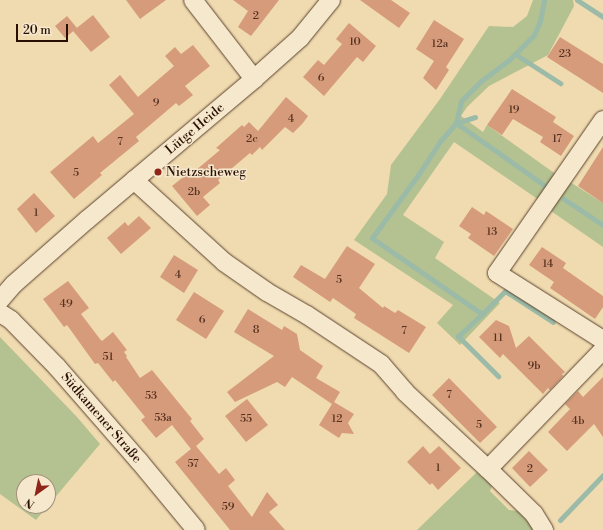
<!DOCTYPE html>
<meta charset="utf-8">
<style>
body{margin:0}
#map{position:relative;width:603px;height:530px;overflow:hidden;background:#f0dbb0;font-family:"Libre Bodoni",serif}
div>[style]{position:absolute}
.green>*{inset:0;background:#b4c190}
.stream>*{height:5px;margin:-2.5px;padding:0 2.5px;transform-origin:2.5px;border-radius:2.5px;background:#9bbba8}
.building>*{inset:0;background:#d69b7b}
.roads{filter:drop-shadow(0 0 1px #5b412e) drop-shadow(0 0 1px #5b412e)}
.minor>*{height:18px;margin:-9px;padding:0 9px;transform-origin:9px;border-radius:9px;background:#f5e8cc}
.dots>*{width:11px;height:11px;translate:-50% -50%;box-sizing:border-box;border:2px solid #f5e8cc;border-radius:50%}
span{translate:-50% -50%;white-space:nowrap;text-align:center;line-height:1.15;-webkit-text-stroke:3px #f5e8cc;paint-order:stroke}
.number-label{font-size:11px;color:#543120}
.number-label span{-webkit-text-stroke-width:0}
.street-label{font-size:13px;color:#290e02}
.poi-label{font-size:13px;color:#290e02}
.left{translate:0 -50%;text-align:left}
.north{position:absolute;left:16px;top:474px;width:40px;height:40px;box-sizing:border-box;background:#f5e8cc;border:1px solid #a3917b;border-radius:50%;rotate:213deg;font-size:11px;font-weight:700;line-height:16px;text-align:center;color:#290e02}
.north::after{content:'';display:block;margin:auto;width:14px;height:18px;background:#8f2418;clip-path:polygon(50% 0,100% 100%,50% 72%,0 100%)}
.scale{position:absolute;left:16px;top:24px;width:52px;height:18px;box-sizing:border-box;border:2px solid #290e02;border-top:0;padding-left:5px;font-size:12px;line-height:14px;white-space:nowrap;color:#290e02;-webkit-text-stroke:3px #f5e8cc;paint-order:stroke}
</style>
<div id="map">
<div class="green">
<div style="clip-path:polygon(533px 0,573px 0,574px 6px,548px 55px,489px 86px,467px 107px,461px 116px,483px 132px,487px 125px,557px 175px,539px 200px,454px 142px,403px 215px,444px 242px,435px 258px,500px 303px,460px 345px,437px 323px,453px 305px,354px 240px,387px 194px,391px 165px,440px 99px,489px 26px,513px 27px,527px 16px)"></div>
<div style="clip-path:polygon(570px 182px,603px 203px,603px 247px,551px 211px)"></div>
<div style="clip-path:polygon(evenodd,0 337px,77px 417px,100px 444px,36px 520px,0 494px,0 337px,24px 482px,48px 482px,48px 506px,24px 506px,24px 482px)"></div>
<div style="clip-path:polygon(477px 472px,492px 486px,490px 491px,509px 510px,518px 511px,535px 530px,417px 530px)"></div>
</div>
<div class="stream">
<div style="left:577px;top:0;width:31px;rotate:33deg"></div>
<div style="left:515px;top:54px;width:54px;rotate:32.8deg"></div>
<div style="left:475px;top:117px;width:20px;rotate:162deg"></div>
<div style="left:456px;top:123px;width:23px;rotate:131deg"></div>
<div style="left:441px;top:140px;width:42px;rotate:123.3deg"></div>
<div style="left:418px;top:175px;width:78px;rotate:126.1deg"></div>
<div style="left:372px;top:238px;width:134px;rotate:34.6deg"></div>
<div style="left:482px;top:314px;width:33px;rotate:-45deg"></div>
<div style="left:505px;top:291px;width:57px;rotate:32.9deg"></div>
<div style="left:544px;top:185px;width:108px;rotate:-144.8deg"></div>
<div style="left:456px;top:123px;width:23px;rotate:-77deg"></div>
<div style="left:461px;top:101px;width:28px;rotate:-45deg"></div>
<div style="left:481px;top:81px;width:35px;rotate:-37deg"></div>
<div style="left:509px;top:60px;width:35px;rotate:-45deg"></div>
<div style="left:534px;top:35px;width:15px;rotate:-67deg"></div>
<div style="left:540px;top:21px;width:21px;rotate:-79deg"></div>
<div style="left:564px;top:199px;width:47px;rotate:33.7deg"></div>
<div style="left:482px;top:314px;width:33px;rotate:137deg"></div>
<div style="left:458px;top:336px;width:57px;rotate:45deg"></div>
<div style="left:560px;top:520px;width:62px;rotate:-46.3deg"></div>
</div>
<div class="building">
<div style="clip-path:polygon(126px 0,166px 0,140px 19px)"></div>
<div style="clip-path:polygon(233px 0,279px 0,251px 36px,238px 27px,248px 11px)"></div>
<div style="clip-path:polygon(360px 0,391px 0,410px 13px,399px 28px)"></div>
<div style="clip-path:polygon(93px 15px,110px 37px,91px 52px,73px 31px)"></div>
<div style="clip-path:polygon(67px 16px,77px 28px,65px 38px,55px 26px)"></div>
<div style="clip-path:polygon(434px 20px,464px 39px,446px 67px,449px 70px,436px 90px,423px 78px,434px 61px,416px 49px)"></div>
<div style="clip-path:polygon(349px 23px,376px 46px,363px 62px,357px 57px,324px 96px,303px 77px,318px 60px,324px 65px,342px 44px,336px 39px)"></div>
<div style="clip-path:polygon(560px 37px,603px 64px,603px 93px,547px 57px)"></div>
<div style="clip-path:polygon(193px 45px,210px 66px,185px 86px,193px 95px,179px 106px,176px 103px,136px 137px,139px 141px,100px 173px,102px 175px,74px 199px,50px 172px,93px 136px,98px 143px,134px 114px,109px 85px,120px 75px,138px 97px,174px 66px,165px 56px,175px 47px,181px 54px)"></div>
<div style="clip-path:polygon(512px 89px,556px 117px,553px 122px,574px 136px,561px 156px,540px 142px,543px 137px,513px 119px,502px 135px,487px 125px)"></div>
<div style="clip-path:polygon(286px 97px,308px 116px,303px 123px,293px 133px,285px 127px,262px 150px,260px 147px,252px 155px,250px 153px,218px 180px,220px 183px,203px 197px,210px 205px,197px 216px,172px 186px,187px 174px,189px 176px,220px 150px,216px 148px,242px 125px,244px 127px,249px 122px,258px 131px)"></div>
<div style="clip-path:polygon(603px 147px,603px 203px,578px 186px)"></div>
<div style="clip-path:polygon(34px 193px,55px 216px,36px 233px,17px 209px)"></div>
<div style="clip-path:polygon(472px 207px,484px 215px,486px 211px,513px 229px,494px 256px,468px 238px,471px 234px,459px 226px)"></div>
<div style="clip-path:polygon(139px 216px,151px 228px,121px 254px,107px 238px,125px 222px,128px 226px)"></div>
<div style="clip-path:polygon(347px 246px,375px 264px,359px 288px,383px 308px,384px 306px,395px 313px,398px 310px,426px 327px,409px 353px,354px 318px,356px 314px,333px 298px,330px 302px,293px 277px,301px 265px,325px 279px)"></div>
<div style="clip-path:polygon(542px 247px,566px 263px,563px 268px,603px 296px,603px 307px,595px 319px,550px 288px,554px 282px,529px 265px)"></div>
<div style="clip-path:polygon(174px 255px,198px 270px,184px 293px,160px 277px)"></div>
<div style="clip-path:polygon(68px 281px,89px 308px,81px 314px,100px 339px,102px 341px,113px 332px,127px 350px,124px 352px,127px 356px,126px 357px,140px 378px,152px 370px,192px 419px,190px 421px,204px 439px,196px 446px,219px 474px,226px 468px,235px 480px,228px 486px,252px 517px,267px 492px,278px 505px,269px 512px,285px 530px,230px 530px,175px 462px,191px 449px,172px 425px,156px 438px,141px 420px,145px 417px,115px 380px,113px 382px,98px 363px,95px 364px,67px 325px,64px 327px,43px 299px)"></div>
<div style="clip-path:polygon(194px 292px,224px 311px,206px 339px,176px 320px)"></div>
<div style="clip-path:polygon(248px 309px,282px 330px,284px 326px,297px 334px,300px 350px,323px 366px,316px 378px,340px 392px,333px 404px,334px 402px,354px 414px,348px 423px,354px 434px,342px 433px,339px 438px,319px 425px,332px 404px,292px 377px,285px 387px,277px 382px,235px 402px,227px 392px,274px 356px,234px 332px)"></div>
<div style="clip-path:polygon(496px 320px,509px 326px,516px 348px,529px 336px,565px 372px,562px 374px,563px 376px,550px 390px,548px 388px,543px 394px,503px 354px,500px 358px,479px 337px)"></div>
<div style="clip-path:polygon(603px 377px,603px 437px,594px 424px,567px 451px,548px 432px,570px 409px,565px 404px,578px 391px,583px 397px)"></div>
<div style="clip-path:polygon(449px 378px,497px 427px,480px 443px,432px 395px)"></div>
<div style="clip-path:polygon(247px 399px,268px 425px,246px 442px,225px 416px)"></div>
<div style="clip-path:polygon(423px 446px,430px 454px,439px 446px,461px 468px,438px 490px,432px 483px,430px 485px,407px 462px)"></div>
<div style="clip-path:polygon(529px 451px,548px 470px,530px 487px,512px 468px)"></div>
</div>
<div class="roads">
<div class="minor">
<div style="left:193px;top:0;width:100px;rotate:52.3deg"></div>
<div style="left:603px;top:120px;width:186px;rotate:124.7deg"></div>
<div style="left:497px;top:273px;width:125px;rotate:32.3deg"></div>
<div style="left:134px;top:180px;width:122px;rotate:42.3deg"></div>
<div style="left:224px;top:262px;width:52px;rotate:34.9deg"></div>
<div style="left:267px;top:292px;width:46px;rotate:29.9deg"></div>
<div style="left:307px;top:315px;width:89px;rotate:33.5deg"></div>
<div style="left:381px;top:364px;width:37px;rotate:49deg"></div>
<div style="left:405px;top:392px;width:113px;rotate:42.9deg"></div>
<div style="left:0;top:300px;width:21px;rotate:-49deg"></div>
<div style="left:14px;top:284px;width:98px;rotate:-41.3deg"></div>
<div style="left:88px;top:219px;width:217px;rotate:-40.1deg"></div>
<div style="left:254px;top:79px;width:62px;rotate:-41.7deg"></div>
<div style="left:300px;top:38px;width:49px;rotate:-50.8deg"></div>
<div style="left:0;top:313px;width:13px;rotate:32deg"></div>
<div style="left:11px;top:320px;width:66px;rotate:45.6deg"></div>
<div style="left:57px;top:367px;width:125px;rotate:48.9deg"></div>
<div style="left:139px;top:461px;width:89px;rotate:50.4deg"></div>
<div style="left:544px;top:530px;width:19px;rotate:-122deg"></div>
<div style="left:534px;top:514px;width:64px;rotate:-135.6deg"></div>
<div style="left:488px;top:469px;width:165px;rotate:-46deg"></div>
</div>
</div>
<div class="dots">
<div style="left:158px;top:172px;background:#8f2418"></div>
</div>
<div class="number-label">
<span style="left:256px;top:16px">2</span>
<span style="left:355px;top:42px">10</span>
<span style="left:440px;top:44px">12a</span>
<span style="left:565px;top:54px">23</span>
<span style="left:321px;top:78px">6</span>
<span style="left:156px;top:103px">9</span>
<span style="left:514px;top:110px">19</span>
<span style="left:291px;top:119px">4</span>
<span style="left:252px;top:139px">2c</span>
<span style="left:557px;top:139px">17</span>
<span style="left:120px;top:142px">7</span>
<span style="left:76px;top:173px">5</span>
<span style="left:194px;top:192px">2b</span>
<span style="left:36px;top:213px">1</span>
<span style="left:492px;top:232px">13</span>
<span style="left:548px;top:264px">14</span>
<span style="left:178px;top:275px">4</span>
<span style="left:339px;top:280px">5</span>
<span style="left:66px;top:304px">49</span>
<span style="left:202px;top:320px">6</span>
<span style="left:256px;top:330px">8</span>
<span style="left:404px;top:331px">7</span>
<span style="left:498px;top:338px">11</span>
<span style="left:108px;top:357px">51</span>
<span style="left:534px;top:366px">9b</span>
<span style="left:449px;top:395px">7</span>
<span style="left:151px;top:396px">53</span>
<span style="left:163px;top:418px">53a</span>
<span style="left:246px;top:419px">55</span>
<span style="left:337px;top:419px">12</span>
<span style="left:578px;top:421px">4b</span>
<span style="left:479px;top:425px">5</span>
<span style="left:193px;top:464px">57</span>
<span style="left:438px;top:468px">1</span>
<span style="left:530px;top:469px">2</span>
<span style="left:228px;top:507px">59</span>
</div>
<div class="street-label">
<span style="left:195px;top:129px;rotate:-40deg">Lütge Heide</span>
<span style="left:101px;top:418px;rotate:49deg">Südkamener Straße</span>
</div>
<div class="poi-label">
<span class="left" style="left:166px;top:172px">Nietzscheweg</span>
</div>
<div class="north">N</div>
<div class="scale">20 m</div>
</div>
